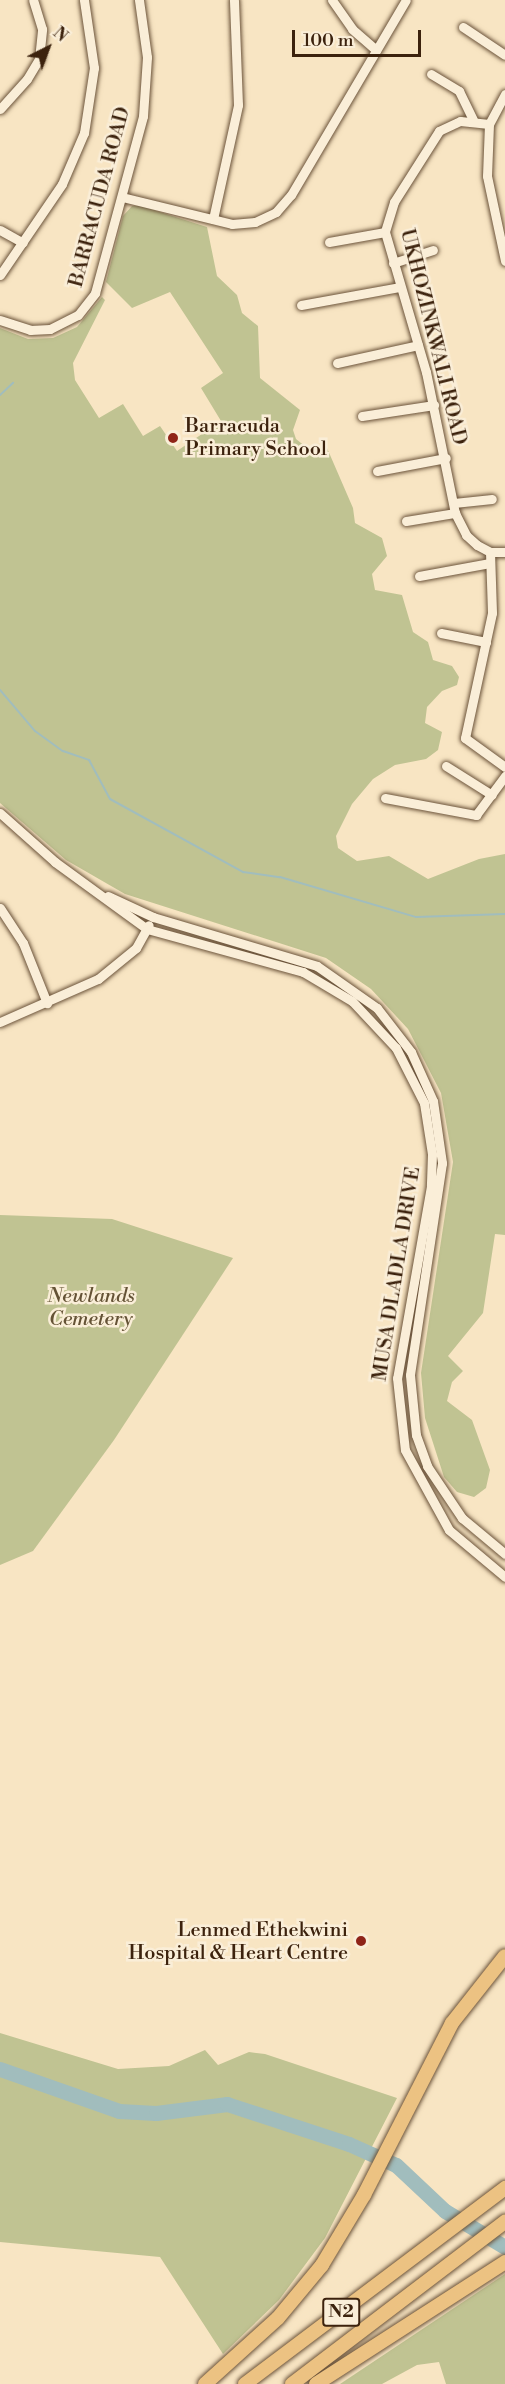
<!DOCTYPE html>
<style>
body{margin:0}
#map{position:relative;width:505px;height:2384px;overflow:hidden;background:#f8e5c3;font-family:"Libre Bodoni",serif}
div>[style]{position:absolute}
.green>*{inset:0;background:#c0c392}
.stream>*{height:2px;margin:-1px;padding:0 1px;transform-origin:1px;border-radius:1px;background:#a1bdbd}
.river>*{height:15px;margin:-7.5px;padding:0 7.5px;transform-origin:7.5px;border-radius:7.5px;background:#a1bdbd}
.roads{filter:drop-shadow(0 0 2px #6b533a) drop-shadow(0 0 2px #6b533a)}
.minor>*{height:9px;margin:-4.5px;padding:0 4.5px;transform-origin:4.5px;border-radius:4.5px;background:#faeed8}
.highway>*{height:14px;margin:-7px;padding:0 7px;transform-origin:7px;border-radius:7px;background:#ecc282}
.dots>*{width:16px;height:16px;translate:-50% -50%;box-sizing:border-box;border:3px solid #faeed8;border-radius:50%}
span{translate:-50% -50%;white-space:nowrap;text-align:center;line-height:1.15;-webkit-text-stroke:5px #faeed8;paint-order:stroke}
.shield-label span{padding:2px 4px;background:#faeed8;border:2px solid;border-radius:4px;-webkit-text-stroke-width:0}
.shield-label{font-size:18px;color:#3c220d;font-weight:700}
.street-label{font-size:20px;color:#3c220d}
.poi-label{font-size:20px;color:#3c220d}
.left{translate:0 -50%;text-align:left}
.right{translate:-100% -50%;text-align:right}
.park-label{font-size:20px;color:#645235;font-style:italic}
.north{position:absolute;left:18px;top:18px;width:60px;height:60px;-webkit-text-stroke:4px #faeed8;paint-order:stroke;rotate:42deg;font-size:16px;font-weight:700;line-height:24px;text-align:center;color:#3c220d}
.north::after{content:'';display:block;margin:auto;width:21px;height:27px;background:#3c220d;clip-path:polygon(50% 0,100% 100%,50% 72%,0 100%)}
.scale{position:absolute;left:292px;top:30px;width:129px;height:27px;box-sizing:border-box;border:3px solid #3c220d;border-top:0;padding-left:8px;font-size:18px;line-height:21px;white-space:nowrap;color:#3c220d;-webkit-text-stroke:4px #faeed8;paint-order:stroke}
</style>
<div id="map">
<div class="green">
<div style="clip-path:polygon(141px 206px,207px 227px,217px 276px,237px 295px,242px 313px,258px 326px,260px 378px,300px 410px,293px 430px,296px 439px,306px 447px,327px 448px,353px 508px,355px 523px,382px 538px,387px 556px,372px 574px,375px 590px,402px 595px,413px 632px,428px 642px,433px 660px,452px 666px,459px 677px,457px 685px,442px 691px,427px 707px,425px 723px,442px 732px,438px 750px,426px 759px,395px 765px,373px 779px,352px 804px,336px 836px,338px 848px,357px 861px,389px 856px,428px 879px,479px 859px,505px 854px,505px 1235px,495px 1234px,483px 1313px,448px 1356px,463px 1371px,452px 1382px,447px 1401px,472px 1420px,490px 1470px,486px 1488px,474px 1497px,457px 1492px,444px 1477px,425px 1418px,421px 1373px,453px 1162px,441px 1093px,408px 1029px,371px 989px,326px 958px,125px 894px,66px 860px,0 803px,0 328px,28px 339px,53px 338px,77px 327px,102px 297px,105px 300px,73px 363px,75px 380px,99px 418px,123px 404px,143px 436px,160px 426px,177px 451px,221px 421px,201px 388px,223px 373px,170px 292px,132px 308px,106px 282px,123px 216px,132px 206px)"></div>
<div style="clip-path:polygon(0 1215px,112px 1219px,233px 1258px,114px 1440px,33px 1551px,0 1565px)"></div>
<div style="clip-path:polygon(0 2033px,118px 2069px,169px 2066px,205px 2050px,218px 2065px,249px 2052px,265px 2054px,397px 2098px,325px 2238px,279px 2300px,223px 2354px,160px 2257px,0 2242px)"></div>
<div style="clip-path:polygon(505px 2274px,505px 2384px,446px 2384px,439px 2362px,417px 2365px,382px 2384px,340px 2384px)"></div>
</div>
<div class="stream">
<div style="left:0;top:395px;width:18px;rotate:-43deg"></div>
<div style="left:0;top:690px;width:54px;rotate:49.5deg"></div>
<div style="left:35px;top:731px;width:34px;rotate:36deg"></div>
<div style="left:63px;top:751px;width:28px;rotate:19deg"></div>
<div style="left:89px;top:760px;width:44px;rotate:61.7deg"></div>
<div style="left:110px;top:799px;width:152px;rotate:28.8deg"></div>
<div style="left:243px;top:872px;width:37px;rotate:8deg"></div>
<div style="left:280px;top:877px;width:142px;rotate:16.4deg"></div>
<div style="left:416px;top:917px;width:89px;rotate:-1.9deg"></div>
</div>
<div class="river">
<div style="left:0;top:2069px;width:126px;rotate:19.4deg"></div>
<div style="left:119px;top:2111px;width:37px;rotate:3deg"></div>
<div style="left:156px;top:2113px;width:72px;rotate:-7.2deg"></div>
<div style="left:227px;top:2104px;width:128px;rotate:18.2deg"></div>
<div style="left:349px;top:2144px;width:51px;rotate:24.1deg"></div>
<div style="left:396px;top:2165px;width:67px;rotate:43.2deg"></div>
<div style="left:445px;top:2211px;width:70px;rotate:31deg"></div>
</div>
<div class="roads">
<div class="minor">
<div style="left:332px;top:0;width:35px;rotate:55deg"></div>
<div style="left:352px;top:29px;width:32px;rotate:41deg"></div>
<div style="left:463px;top:27px;width:50px;rotate:33.7deg"></div>
<div style="left:431px;top:74px;width:33px;rotate:31deg"></div>
<div style="left:459px;top:91px;width:32px;rotate:64deg"></div>
<div style="left:505px;top:94px;width:34px;rotate:118deg"></div>
<div style="left:489px;top:124px;width:52px;rotate:92.2deg"></div>
<div style="left:487px;top:176px;width:87px;rotate:78deg"></div>
<div style="left:0;top:109px;width:40px;rotate:-48deg"></div>
<div style="left:27px;top:79px;width:23px;rotate:-59deg"></div>
<div style="left:39px;top:59px;width:30px;rotate:-84deg"></div>
<div style="left:42px;top:29px;width:30px;rotate:-107deg"></div>
<div style="left:489px;top:124px;width:29px;rotate:-174deg"></div>
<div style="left:460px;top:121px;width:23px;rotate:155deg"></div>
<div style="left:439px;top:131px;width:84px;rotate:122.4deg"></div>
<div style="left:394px;top:202px;width:31px;rotate:107deg"></div>
<div style="left:385px;top:232px;width:146px;rotate:73.7deg"></div>
<div style="left:426px;top:372px;width:144px;rotate:78.4deg"></div>
<div style="left:455px;top:513px;width:25px;rotate:63deg"></div>
<div style="left:466px;top:535px;width:15px;rotate:42deg"></div>
<div style="left:477px;top:545px;width:15px;rotate:28deg"></div>
<div style="left:490px;top:552px;width:15px"></div>
<div style="left:122px;top:197px;width:113px;rotate:13.8deg"></div>
<div style="left:232px;top:224px;width:23px;rotate:-5deg"></div>
<div style="left:255px;top:222px;width:23px;rotate:-25deg"></div>
<div style="left:276px;top:212px;width:23px;rotate:-49deg"></div>
<div style="left:291px;top:195px;width:226px;rotate:-59.5deg"></div>
<div style="left:213px;top:219px;width:117px;rotate:-77.6deg"></div>
<div style="left:238px;top:105px;width:105px;rotate:-92.2deg"></div>
<div style="left:0;top:230px;width:26px;rotate:29deg"></div>
<div style="left:329px;top:242px;width:57px;rotate:-10.1deg"></div>
<div style="left:393px;top:263px;width:42px;rotate:-18deg"></div>
<div style="left:0;top:275px;width:110px;rotate:-55.7deg"></div>
<div style="left:62px;top:184px;width:56px;rotate:-66.7deg"></div>
<div style="left:84px;top:133px;width:66px;rotate:-81.3deg"></div>
<div style="left:94px;top:68px;width:69px;rotate:-98.4deg"></div>
<div style="left:301px;top:305px;width:101px;rotate:-10.3deg"></div>
<div style="left:0;top:320px;width:32px;rotate:18deg"></div>
<div style="left:30px;top:330px;width:20px;rotate:-3deg"></div>
<div style="left:50px;top:329px;width:31px;rotate:-27deg"></div>
<div style="left:78px;top:315px;width:28px;rotate:-52deg"></div>
<div style="left:95px;top:293px;width:183px;rotate:-74.8deg"></div>
<div style="left:143px;top:116px;width:59px;rotate:-86.1deg"></div>
<div style="left:147px;top:57px;width:58px;rotate:-98deg"></div>
<div style="left:337px;top:363px;width:83px;rotate:-12.5deg"></div>
<div style="left:362px;top:416px;width:73px;rotate:-8.7deg"></div>
<div style="left:377px;top:471px;width:70px;rotate:-10.7deg"></div>
<div style="left:454px;top:503px;width:38px;rotate:-6deg"></div>
<div style="left:406px;top:521px;width:50px;rotate:-9.3deg"></div>
<div style="left:490px;top:552px;width:61px;rotate:88.1deg"></div>
<div style="left:492px;top:613px;width:128px;rotate:102.2deg"></div>
<div style="left:465px;top:738px;width:49px;rotate:35.9deg"></div>
<div style="left:419px;top:576px;width:72px;rotate:-10.4deg"></div>
<div style="left:441px;top:633px;width:46px;rotate:11.3deg"></div>
<div style="left:446px;top:766px;width:54px;rotate:32.2deg"></div>
<div style="left:385px;top:798px;width:93px;rotate:10.6deg"></div>
<div style="left:476px;top:815px;width:49px;rotate:-53.4deg"></div>
<div style="left:0;top:813px;width:74px;rotate:41.7deg"></div>
<div style="left:55px;top:862px;width:114px;rotate:36.1deg"></div>
<div style="left:147px;top:929px;width:162px;rotate:15.4deg"></div>
<div style="left:303px;top:972px;width:57px;rotate:30.6deg"></div>
<div style="left:352px;top:1001px;width:64px;rotate:46.9deg"></div>
<div style="left:396px;top:1048px;width:62px;rotate:63deg"></div>
<div style="left:424px;top:1103px;width:52px;rotate:81.1deg"></div>
<div style="left:432px;top:1154px;width:32px;rotate:92deg"></div>
<div style="left:431px;top:1186px;width:195px;rotate:100deg"></div>
<div style="left:397px;top:1378px;width:72px;rotate:83.7deg"></div>
<div style="left:405px;top:1450px;width:91px;rotate:61.2deg"></div>
<div style="left:449px;top:1530px;width:73px;rotate:40deg"></div>
<div style="left:108px;top:896px;width:50px;rotate:25deg"></div>
<div style="left:153px;top:917px;width:171px;rotate:16.6deg"></div>
<div style="left:317px;top:966px;width:73px;rotate:35deg"></div>
<div style="left:377px;top:1008px;width:56px;rotate:52.3deg"></div>
<div style="left:411px;top:1052px;width:54px;rotate:65.8deg"></div>
<div style="left:433px;top:1101px;width:63px;rotate:81.7deg"></div>
<div style="left:442px;top:1163px;width:214px;rotate:98.6deg"></div>
<div style="left:410px;top:1375px;width:60px;rotate:84.3deg"></div>
<div style="left:416px;top:1435px;width:33px;rotate:70deg"></div>
<div style="left:427px;top:1466px;width:63px;rotate:56.1deg"></div>
<div style="left:462px;top:1518px;width:56px;rotate:39.9deg"></div>
<div style="left:0;top:908px;width:42px;rotate:56.7deg"></div>
<div style="left:23px;top:943px;width:65px;rotate:68.2deg"></div>
<div style="left:0;top:1022px;width:107px;rotate:-23.7deg"></div>
<div style="left:98px;top:979px;width:49px;rotate:-39.2deg"></div>
<div style="left:136px;top:948px;width:26px;rotate:-61deg"></div>
</div>
<div class="highway">
<div style="left:205px;top:2384px;width:98px;rotate:-42.1deg"></div>
<div style="left:278px;top:2318px;width:69px;rotate:-50.3deg"></div>
<div style="left:322px;top:2265px;width:82px;rotate:-59deg"></div>
<div style="left:364px;top:2195px;width:193px;rotate:-62.9deg"></div>
<div style="left:452px;top:2023px;width:85px;rotate:-51.7deg"></div>
<div style="left:245px;top:2384px;width:326px;rotate:-37deg"></div>
<div style="left:292px;top:2384px;width:268px;rotate:-37.3deg"></div>
<div style="left:316px;top:2384px;width:225px;rotate:-32.8deg"></div>
</div>
</div>
<div class="dots">
<div style="left:173px;top:438px;background:#8f2418"></div>
<div style="left:361px;top:1941px;background:#8f2418"></div>
</div>
<div class="shield-label">
<span style="left:341px;top:2312px">N2</span>
</div>
<div class="street-label">
<span style="left:100px;top:197px;rotate:-75deg">BARRACUDA ROAD</span>
<span style="left:433px;top:337px;rotate:76deg">UKHOZINKWALI ROAD</span>
<span style="left:397px;top:1274px;rotate:-81deg">MUSA DLADLA DRIVE</span>
</div>
<div class="poi-label">
<span class="left" style="left:185px;top:438px">Barracuda<br>Primary School</span>
<span class="right" style="left:348px;top:1942px">Lenmed Ethekwini<br>Hospital &amp; Heart Centre</span>
</div>
<div class="park-label">
<span style="left:91px;top:1308px">Newlands<br>Cemetery</span>
</div>
<div class="north">N</div>
<div class="scale">100 m</div>
</div>
